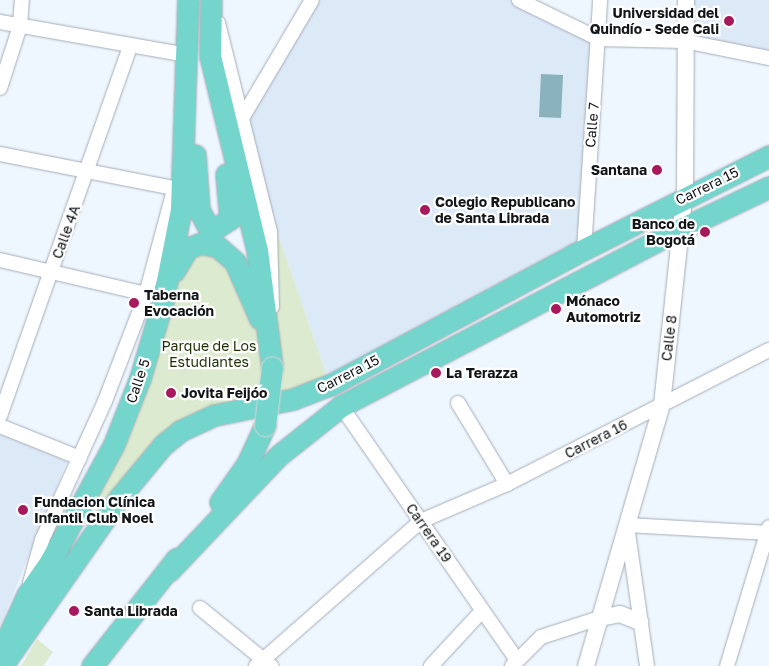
<!DOCTYPE html>
<meta charset="utf-8">
<style>
body{margin:0}
#map{position:relative;width:769px;height:666px;overflow:hidden;background:#eef6ff;font-family:"Golos Text",sans-serif}
div>[style]{position:absolute}
.built>*{inset:0;background:#dce9f7}
.green>*{inset:0;background:#dcebcf}
.water>*{inset:0;background:#8ab2bc}
.roads{filter:drop-shadow(0 0 1px #a6adb6) drop-shadow(0 0 1px #a6adb6)}
.minor>*{height:14px;margin:-7px;padding:0 7px;transform-origin:7px;border-radius:7px;background:#fff}
.tertiary>*{height:16px;margin:-8px;padding:0 8px;transform-origin:8px;border-radius:8px;background:#fff}
.primary>*{height:21px;margin:-10.5px;padding:0 10.5px;transform-origin:10.5px;border-radius:10.5px;background:#74d5cd}
.bridges{filter:drop-shadow(0 0 1px #d5d5d6) drop-shadow(0 0 1px #d5d5d6)}
.primary-bridge>*{height:21px;margin:-10.5px;padding:0 10.5px;transform-origin:10.5px;border-radius:10.5px;background:#74d5cd}
.dots>*{width:14px;height:14px;translate:-50% -50%;box-sizing:border-box;border:2px solid #fff;border-radius:50%}
span{translate:-50% -50%;white-space:nowrap;text-align:center;line-height:1.15;-webkit-text-stroke:4.5px #fff;paint-order:stroke}
.poi-label{font-size:14px;color:#131619;font-weight:700}
.right{translate:-100% -50%;text-align:right}
.left{translate:0 -50%;text-align:left}
.street-label{font-size:14px;color:#131619}
.park-label{font-size:14px;color:#1b3001}
</style>
<div id="map">
<div class="built">
<div style="clip-path:polygon(312px 0,519px 0,599px 39px,583px 241px,330px 385px,280px 240px,270px 232px,241px 120px)"></div>
<div style="clip-path:polygon(686px 0,769px 0,769px 58px,684px 41px)"></div>
<div style="clip-path:polygon(0 434px,67px 461px,0 627px)"></div>
</div>
<div class="green">
<div style="clip-path:polygon(270px 232px,280px 240px,330px 385px,215px 415px,95px 515px,93px 486px,176px 263px,218px 247px,269px 338px)"></div>
<div style="clip-path:polygon(37px 639px,53px 652px,43px 666px,21px 666px)"></div>
</div>
<div class="water">
<div style="clip-path:polygon(541px 74px,563px 75px,561px 118px,539px 117px)"></div>
</div>
<div class="roads">
<div class="minor">
<div style="left:519px;top:0;width:89px;rotate:26deg"></div>
<div style="left:599px;top:39px;width:85px;rotate:1.3deg"></div>
<div style="left:684px;top:41px;width:87px;rotate:11.3deg"></div>
<div style="left:0;top:22px;width:190px;rotate:10deg"></div>
<div style="left:187px;top:55px;width:6px;rotate:108deg"></div>
<div style="left:218px;top:23px;width:215px;rotate:76deg"></div>
<div style="left:270px;top:232px;width:75px;rotate:88.5deg"></div>
<div style="left:0;top:88px;width:65px;rotate:-72.1deg"></div>
<div style="left:20px;top:26px;width:26px;rotate:-86deg"></div>
<div style="left:241px;top:120px;width:139px;rotate:-59.4deg"></div>
<div style="left:0;top:154px;width:177px;rotate:11.1deg"></div>
<div style="left:584px;top:250px;width:251px;rotate:-86.3deg"></div>
<div style="left:0;top:260px;width:150px;rotate:13.1deg"></div>
<div style="left:458px;top:403px;width:95px;rotate:58.8deg"></div>
<div style="left:341px;top:406px;width:309px;rotate:55.3deg"></div>
<div style="left:0;top:416px;width:391px;rotate:-70.6deg"></div>
<div style="left:0;top:426px;width:86px;rotate:21.8deg"></div>
<div style="left:30px;top:583px;width:45px;rotate:-74.4deg"></div>
<div style="left:42px;top:540px;width:153px;rotate:-65.6deg"></div>
<div style="left:105px;top:401px;width:115px;rotate:-69deg"></div>
<div style="left:146px;top:294px;width:104px;rotate:-74.9deg"></div>
<div style="left:200px;top:608px;width:92px;rotate:39.2deg"></div>
<div style="left:256px;top:666px;width:220px;rotate:-41.3deg"></div>
<div style="left:421px;top:521px;width:94px;rotate:-23.3deg"></div>
<div style="left:507px;top:484px;width:294px;rotate:-27.1deg"></div>
<div style="left:431px;top:666px;width:75px;rotate:-47.2deg"></div>
<div style="left:512px;top:666px;width:41px;rotate:-45deg"></div>
<div style="left:541px;top:637px;width:62px;rotate:-17.9deg"></div>
<div style="left:647px;top:666px;width:142px;rotate:-98.1deg"></div>
<div style="left:627px;top:525px;width:142px;rotate:3.2deg"></div>
<div style="left:727px;top:666px;width:145px;rotate:-73.2deg"></div>
</div>
<div class="tertiary">
<div style="left:600px;top:618px;width:20px;rotate:-11deg"></div>
<div style="left:620px;top:614px;width:22px;rotate:22deg"></div>
<div style="left:586px;top:666px;width:272px;rotate:-73.8deg"></div>
<div style="left:662px;top:405px;width:215px;rotate:-83.9deg"></div>
<div style="left:685px;top:191px;width:191px;rotate:-89.7deg"></div>
</div>
<div class="primary">
<div style="left:211px;top:0;width:56px;rotate:91deg"></div>
<div style="left:210px;top:56px;width:200px;rotate:76.4deg"></div>
<div style="left:257px;top:250px;width:118px;rotate:82.7deg"></div>
<div style="left:195px;top:155px;width:55px;rotate:85.8deg"></div>
<div style="left:199px;top:210px;width:17px;rotate:62deg"></div>
<div style="left:207px;top:225px;width:9px;rotate:18deg"></div>
<div style="left:216px;top:228px;width:17px;rotate:-33deg"></div>
<div style="left:230px;top:219px;width:45px;rotate:-95.1deg"></div>
<div style="left:174px;top:271px;width:27px;rotate:-59deg"></div>
<div style="left:188px;top:248px;width:15px;rotate:-20deg"></div>
<div style="left:202px;top:243px;width:16px;rotate:14deg"></div>
<div style="left:218px;top:247px;width:23px;rotate:41deg"></div>
<div style="left:235px;top:262px;width:62px;rotate:66.3deg"></div>
<div style="left:220px;top:502px;width:47px;rotate:-54.6deg"></div>
<div style="left:247px;top:464px;width:43px;rotate:-65.2deg"></div>
<div style="left:169px;top:571px;width:158px;rotate:-46.5deg"></div>
<div style="left:278px;top:456px;width:80px;rotate:-38.4deg"></div>
<div style="left:341px;top:406px;width:367px;rotate:-27.6deg"></div>
<div style="left:666px;top:236px;width:114px;rotate:-25.4deg"></div>
<div style="left:0;top:654px;width:65px;rotate:-65.4deg"></div>
<div style="left:27px;top:595px;width:40px;rotate:-55.1deg"></div>
<div style="left:50px;top:562px;width:134px;rotate:-61.5deg"></div>
<div style="left:114px;top:444px;width:71px;rotate:-68.5deg"></div>
<div style="left:140px;top:378px;width:80px;rotate:-73.4deg"></div>
<div style="left:163px;top:301px;width:94px;rotate:-78.9deg"></div>
<div style="left:181px;top:209px;width:209px;rotate:-88.1deg"></div>
<div style="left:2px;top:666px;width:205px;rotate:-55.1deg"></div>
<div style="left:119px;top:498px;width:69px;rotate:-50.3deg"></div>
<div style="left:163px;top:445px;width:22px;rotate:-39deg"></div>
<div style="left:180px;top:431px;width:38px;rotate:-25deg"></div>
<div style="left:215px;top:415px;width:80px;rotate:-11.6deg"></div>
<div style="left:293px;top:399px;width:40px;rotate:-21deg"></div>
<div style="left:330px;top:385px;width:276px;rotate:-28.1deg"></div>
<div style="left:573px;top:255px;width:220px;rotate:-26.8deg"></div>
<div style="left:92px;top:666px;width:137px;rotate:-51.8deg"></div>
</div>
</div>
<div class="bridges">
<div class="primary-bridge">
<div style="left:265px;top:425px;width:58px;rotate:-83.1deg"></div>
</div>
</div>
<div class="dots">
<div style="left:729px;top:21px;background:#a7195c"></div>
<div style="left:657px;top:170px;background:#a7195c"></div>
<div style="left:425px;top:210px;background:#a7195c"></div>
<div style="left:705px;top:232px;background:#a7195c"></div>
<div style="left:134px;top:303px;background:#a7195c"></div>
<div style="left:556px;top:309px;background:#a7195c"></div>
<div style="left:436px;top:373px;background:#a7195c"></div>
<div style="left:171px;top:393px;background:#a7195c"></div>
<div style="left:23px;top:510px;background:#a7195c"></div>
<div style="left:74px;top:611px;background:#a7195c"></div>
</div>
<div class="poi-label">
<span class="right" style="left:719px;top:21px">Universidad del<br>Quindío - Sede Cali</span>
<span class="right" style="left:647px;top:170px">Santana</span>
<span class="left" style="left:435px;top:210px">Colegio Republicano<br>de Santa Librada</span>
<span class="right" style="left:695px;top:232px">Banco de<br>Bogotá</span>
<span class="left" style="left:144px;top:303px">Taberna<br>Evocación</span>
<span class="left" style="left:566px;top:309px">Mónaco<br>Automotriz</span>
<span class="left" style="left:446px;top:373px">La Terazza</span>
<span class="left" style="left:181px;top:393px">Jovita Feijóo</span>
<span class="left" style="left:34px;top:510px">Fundacion Clínica<br>Infantil Club Noel</span>
<span class="left" style="left:84px;top:611px">Santa Librada</span>
</div>
<div class="street-label">
<span style="left:592px;top:125px;rotate:-85deg">Calle 7</span>
<span style="left:707px;top:186px;rotate:-26deg">Carrera 15</span>
<span style="left:66px;top:232px;rotate:-70deg">Calle 4A</span>
<span style="left:669px;top:338px;rotate:-83deg">Calle 8</span>
<span style="left:348px;top:374px;rotate:-27deg">Carrera 15</span>
<span style="left:138px;top:381px;rotate:-71deg">Calle 5</span>
<span style="left:596px;top:439px;rotate:-27deg">Carrera 16</span>
<span style="left:429px;top:533px;rotate:55deg">Carrera 19</span>
</div>
<div class="park-label">
<span style="left:209px;top:354px">Parque de Los<br>Estudiantes</span>
</div>
</div>
